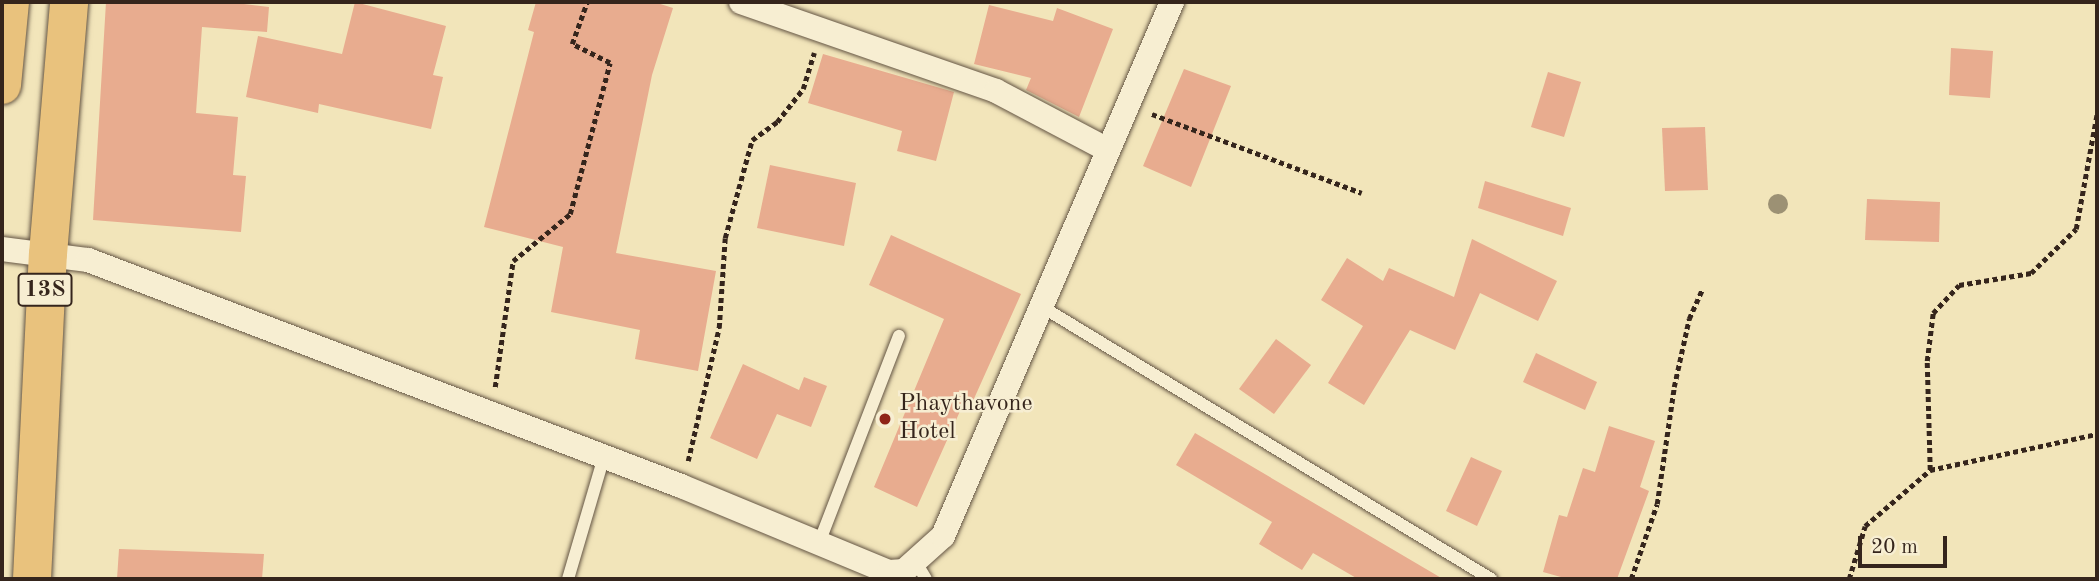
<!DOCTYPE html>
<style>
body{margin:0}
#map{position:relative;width:2099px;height:581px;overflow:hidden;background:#f2e5ba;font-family:"Old Standard TT",serif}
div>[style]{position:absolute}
.building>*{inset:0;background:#e8ac8f}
.path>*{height:4.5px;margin-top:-2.25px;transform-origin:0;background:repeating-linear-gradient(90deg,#35251c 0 5px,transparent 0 8.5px)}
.roads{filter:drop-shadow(0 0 2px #645544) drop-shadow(0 0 2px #645544)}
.service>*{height:12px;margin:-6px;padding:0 6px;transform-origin:6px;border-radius:6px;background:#f7eed2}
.minor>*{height:24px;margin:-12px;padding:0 12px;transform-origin:12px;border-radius:12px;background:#f7eed2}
.trunk>*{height:38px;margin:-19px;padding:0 19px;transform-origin:19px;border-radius:19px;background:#e9c27d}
.trees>*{width:20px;height:20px;margin:-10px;border-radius:50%;background:#9c9174}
.dots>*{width:19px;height:19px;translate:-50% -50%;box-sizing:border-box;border:4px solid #f7eed2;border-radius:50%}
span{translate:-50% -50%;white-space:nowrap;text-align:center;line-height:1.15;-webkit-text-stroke:5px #f7eed2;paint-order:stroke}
.shield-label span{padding:2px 5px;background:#f7eed2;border:2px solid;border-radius:5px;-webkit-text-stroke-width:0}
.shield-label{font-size:23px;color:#35251c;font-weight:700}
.poi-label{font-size:24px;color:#35251c}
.left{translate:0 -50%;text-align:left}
.frame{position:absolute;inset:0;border:4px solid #35251c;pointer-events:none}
.scale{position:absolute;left:1858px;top:536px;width:89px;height:32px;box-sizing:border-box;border:4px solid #35251c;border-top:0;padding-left:9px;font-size:21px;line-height:24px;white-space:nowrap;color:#35251c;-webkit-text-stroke:5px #f7eed2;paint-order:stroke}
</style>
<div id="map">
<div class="building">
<div style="clip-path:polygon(106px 2px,228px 2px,269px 7px,267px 32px,202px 27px,196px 113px,238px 117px,233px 175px,246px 176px,241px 232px,93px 220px)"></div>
<div style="clip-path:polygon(355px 2px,446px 26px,433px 75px,443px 77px,431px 129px,319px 104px,318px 113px,246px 97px,258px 36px,342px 54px)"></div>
<div style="clip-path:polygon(536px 2px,654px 2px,673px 8px,652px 75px,616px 253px,716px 271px,698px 371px,635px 359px,640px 330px,551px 312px,563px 247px,484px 227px,534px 32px,528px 30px)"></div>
<div style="clip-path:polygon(989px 5px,1053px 21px,1057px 8px,1113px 29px,1079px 117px,1026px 90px,1031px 78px,974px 64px)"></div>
<div style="clip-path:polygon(1951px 48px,1993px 51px,1990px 98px,1949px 95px)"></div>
<div style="clip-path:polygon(823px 54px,954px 92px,936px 161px,897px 151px,902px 131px,808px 103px)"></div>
<div style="clip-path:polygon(1184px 69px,1231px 86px,1191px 187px,1143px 166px)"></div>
<div style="clip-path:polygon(1548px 72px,1581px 82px,1564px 137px,1531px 127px)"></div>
<div style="clip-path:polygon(1705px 127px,1708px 190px,1665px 191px,1662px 128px)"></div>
<div style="clip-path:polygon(770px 165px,856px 183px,844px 246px,757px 228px)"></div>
<div style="clip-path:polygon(1485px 181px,1571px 208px,1563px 236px,1478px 208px)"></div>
<div style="clip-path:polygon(1867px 199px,1940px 202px,1939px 242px,1865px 240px)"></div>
<div style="clip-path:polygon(891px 235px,1021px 294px,968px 412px,961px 409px,917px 507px,874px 487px,944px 319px,869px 285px)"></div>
<div style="clip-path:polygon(1472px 239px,1557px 281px,1538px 321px,1480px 293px,1455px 350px,1410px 330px,1364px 405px,1328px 383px,1363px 326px,1321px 300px,1347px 258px,1383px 281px,1389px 268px,1454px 297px)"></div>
<div style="clip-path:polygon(1276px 339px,1311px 365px,1274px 414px,1239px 389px)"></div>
<div style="clip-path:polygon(1536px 353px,1597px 382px,1585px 410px,1523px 382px)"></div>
<div style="clip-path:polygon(743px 364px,799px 390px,804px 377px,827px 386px,811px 427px,777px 414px,757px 459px,710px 438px)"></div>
<div style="clip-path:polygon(1609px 426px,1655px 441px,1640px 487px,1649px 491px,1617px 579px,1568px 579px,1543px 572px,1559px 515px,1567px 517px,1583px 468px,1595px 472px)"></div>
<div style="clip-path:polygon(1195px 433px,1443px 579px,1358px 579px,1313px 553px,1302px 570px,1259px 544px,1272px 522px,1176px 465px)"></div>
<div style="clip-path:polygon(1471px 457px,1502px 471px,1477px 526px,1446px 511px)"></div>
<div style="clip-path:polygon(119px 549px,264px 554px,262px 579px,117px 579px)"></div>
</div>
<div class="path">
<div style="left:1152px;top:114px;width:224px;rotate:20.6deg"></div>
<div style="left:495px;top:387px;width:127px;rotate:-81.9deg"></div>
<div style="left:513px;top:261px;width:74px;rotate:-39.5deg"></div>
<div style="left:570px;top:214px;width:156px;rotate:-75.2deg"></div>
<div style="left:610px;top:63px;width:42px;rotate:-153.4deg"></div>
<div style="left:572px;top:44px;width:45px;rotate:-70.3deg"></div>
<div style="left:688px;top:461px;width:137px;rotate:-76.9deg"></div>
<div style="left:719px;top:328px;width:90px;rotate:-86.2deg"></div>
<div style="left:725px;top:238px;width:102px;rotate:-74.6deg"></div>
<div style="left:752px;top:140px;width:31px;rotate:-36deg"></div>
<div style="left:777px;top:122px;width:42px;rotate:-51.8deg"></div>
<div style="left:803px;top:89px;width:38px;rotate:-73deg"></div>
<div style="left:1930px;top:470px;width:109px;rotate:-91.6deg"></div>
<div style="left:1927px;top:361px;width:48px;rotate:-82.9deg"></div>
<div style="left:1933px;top:313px;width:38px;rotate:-47deg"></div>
<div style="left:1959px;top:285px;width:73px;rotate:-9.5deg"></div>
<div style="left:2031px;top:273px;width:63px;rotate:-44.4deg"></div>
<div style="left:2076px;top:229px;width:117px;rotate:-79.7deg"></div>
<div style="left:1631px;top:579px;width:79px;rotate:-70.9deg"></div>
<div style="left:1657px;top:504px;width:118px;rotate:-81.7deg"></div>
<div style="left:1674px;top:387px;width:70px;rotate:-77.6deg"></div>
<div style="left:1689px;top:319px;width:32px;rotate:-66deg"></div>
<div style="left:1849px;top:579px;width:55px;rotate:-73.2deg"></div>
<div style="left:1865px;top:526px;width:86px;rotate:-40.7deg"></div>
<div style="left:1930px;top:470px;width:171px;rotate:-12.2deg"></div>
</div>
<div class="roads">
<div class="service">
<div style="left:1039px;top:305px;width:529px;rotate:31.22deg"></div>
<div style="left:819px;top:543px;width:222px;rotate:-68.9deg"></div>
<div style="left:917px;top:564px;width:17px;rotate:59deg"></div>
<div style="left:568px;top:579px;width:127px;rotate:-73.6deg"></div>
</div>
<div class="minor">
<div style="left:741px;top:2px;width:270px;rotate:19.2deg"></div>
<div style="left:996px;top:91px;width:124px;rotate:27.8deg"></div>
<div style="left:2px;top:249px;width:87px;rotate:7.3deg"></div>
<div style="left:88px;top:260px;width:635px;rotate:20.86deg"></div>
<div style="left:681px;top:486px;width:225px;rotate:22.5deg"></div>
<div style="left:889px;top:572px;width:15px;rotate:-4deg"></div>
<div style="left:904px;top:571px;width:52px;rotate:-41.9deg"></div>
<div style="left:943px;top:536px;width:581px;rotate:-66.79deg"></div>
</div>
<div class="trunk">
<div style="left:2px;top:85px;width:83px;rotate:-84.5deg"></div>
<div style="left:32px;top:579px;width:325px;rotate:-87.2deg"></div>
<div style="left:48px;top:254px;width:253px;rotate:-85.2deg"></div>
</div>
</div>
<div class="trees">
<div style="left:1778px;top:204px"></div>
</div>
<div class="dots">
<div style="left:885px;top:419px;background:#8f2418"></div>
</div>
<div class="shield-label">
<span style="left:45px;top:290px">13S</span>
</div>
<div class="poi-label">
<span class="left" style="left:899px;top:419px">Phaythavone<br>Hotel</span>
</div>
<div class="frame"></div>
<div class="scale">20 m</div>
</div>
